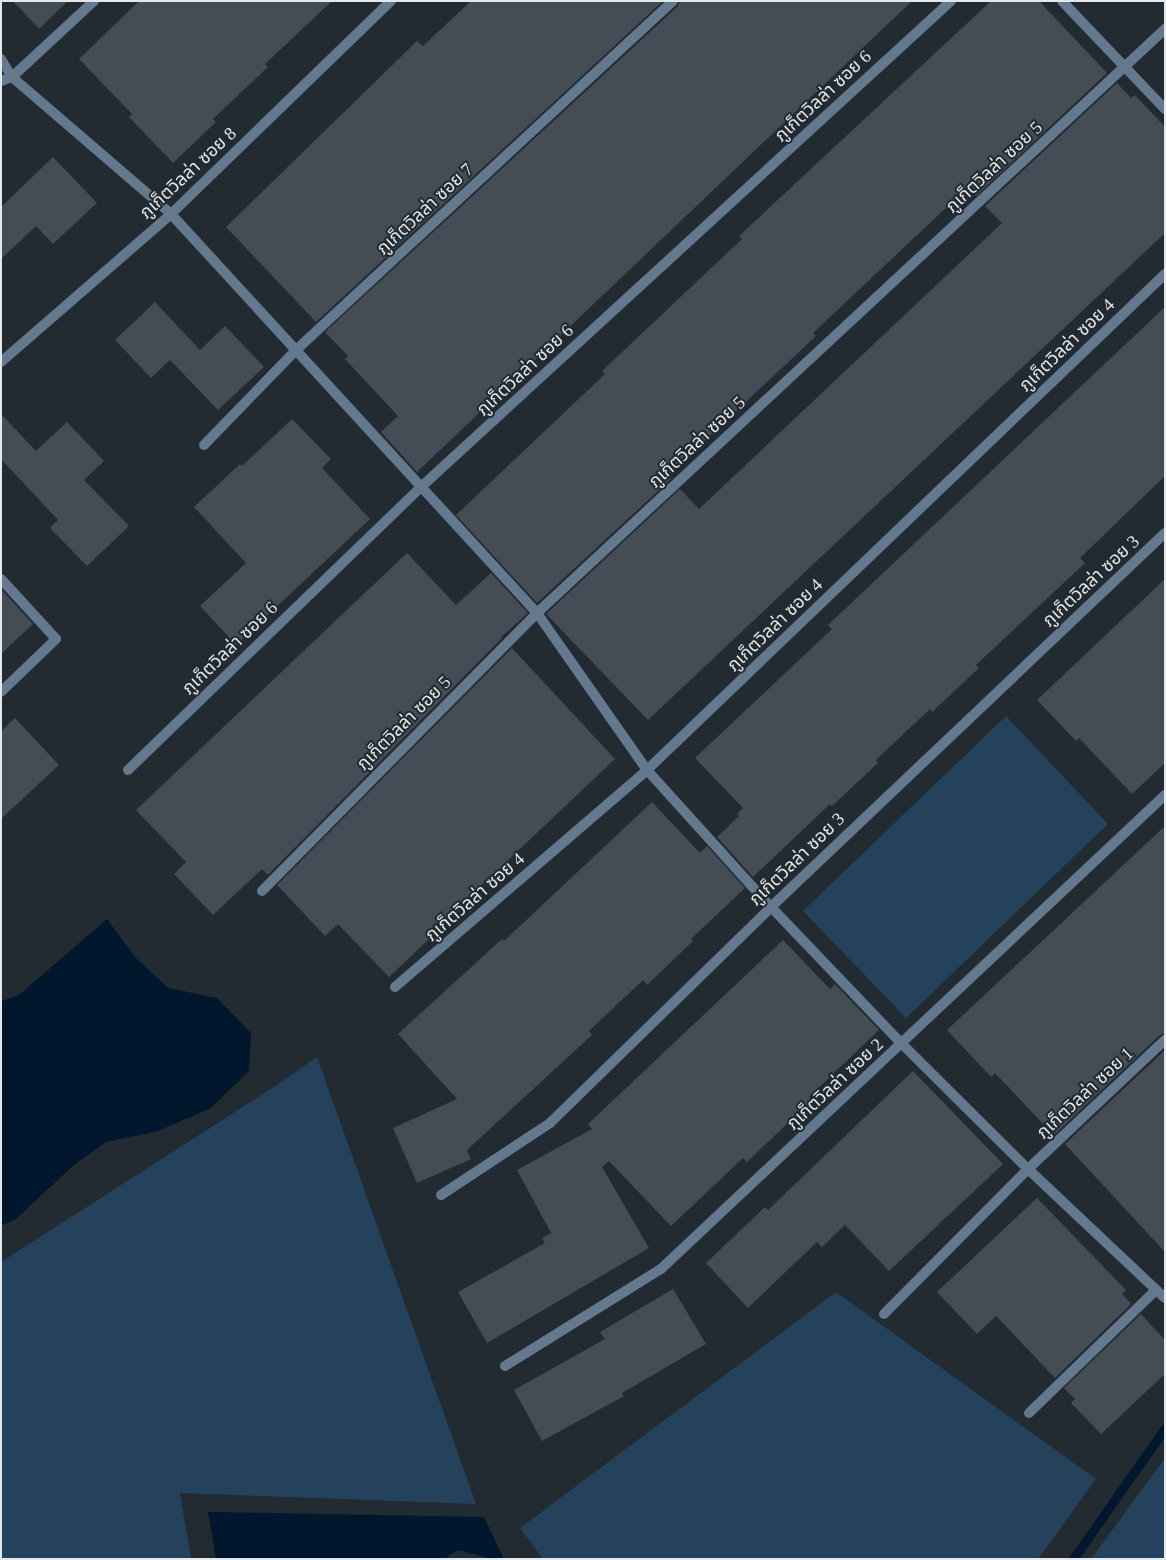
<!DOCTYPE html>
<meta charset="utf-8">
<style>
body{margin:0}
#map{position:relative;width:1166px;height:1560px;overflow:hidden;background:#222a32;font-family:"Times New Roman","Noto Sans Thai",serif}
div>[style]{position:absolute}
.green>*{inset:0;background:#25425d}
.water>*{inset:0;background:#00172e}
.stream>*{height:9px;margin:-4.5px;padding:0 4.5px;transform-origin:4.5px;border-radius:4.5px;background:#00172e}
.building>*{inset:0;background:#444c55}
.minor>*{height:10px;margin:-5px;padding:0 5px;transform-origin:5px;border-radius:5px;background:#64798e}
span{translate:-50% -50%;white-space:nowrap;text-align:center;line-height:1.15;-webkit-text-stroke:4px #222a32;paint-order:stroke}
.street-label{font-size:18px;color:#e3e8ed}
.frame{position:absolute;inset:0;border:2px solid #e3e8ed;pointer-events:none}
</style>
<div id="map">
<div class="green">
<div style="clip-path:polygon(1006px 716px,1108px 824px,906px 1018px,803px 911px)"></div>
<div style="clip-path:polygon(317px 1057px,476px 1504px,180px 1493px,191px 1559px,2px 1559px,1px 1262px,271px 1089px)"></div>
<div style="clip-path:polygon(836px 1292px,1096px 1479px,1038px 1559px,543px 1559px,520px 1528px)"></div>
<div style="clip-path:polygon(1165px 1458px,1165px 1559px,1091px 1559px)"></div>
</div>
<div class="water">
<div style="clip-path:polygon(107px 919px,135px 957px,168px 988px,217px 998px,251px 1033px,249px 1071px,211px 1108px,158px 1131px,106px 1142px,75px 1164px,16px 1219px,1px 1226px,1px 1001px,19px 995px)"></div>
<div style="clip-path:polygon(208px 1512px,484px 1517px,504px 1559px,493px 1559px,458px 1550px,444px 1559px,216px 1559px)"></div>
</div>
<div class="stream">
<div style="left:1073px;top:1559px;width:160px;rotate:-54.9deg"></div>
</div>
<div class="building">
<div style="clip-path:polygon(13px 1px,68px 1px,39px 29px)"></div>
<div style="clip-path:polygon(139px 1px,332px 1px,265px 64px,268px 67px,213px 119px,216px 122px,173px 163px,129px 117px,132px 114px,79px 59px)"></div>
<div style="clip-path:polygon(471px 1px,663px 1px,316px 322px,226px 227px,417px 41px,423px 46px)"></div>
<div style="clip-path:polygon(680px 1px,912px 1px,417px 472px,381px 432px,398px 416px,345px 359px,348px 356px,325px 332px,678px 6px)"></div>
<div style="clip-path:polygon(991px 1px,1039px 1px,1107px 73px,976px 196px,970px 189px,967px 193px,965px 190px,813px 333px,816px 336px,667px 476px,671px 479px,537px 603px,456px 515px,605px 374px,602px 371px,742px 239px,739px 236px)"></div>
<div style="clip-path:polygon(1117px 83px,1131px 98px,1135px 95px,1165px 127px,1165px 233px,648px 720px,546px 614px,680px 489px,699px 509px,1002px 223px,985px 206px)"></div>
<div style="clip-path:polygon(53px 157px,97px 203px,53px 244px,36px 226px,1px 259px,1px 207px)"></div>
<div style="clip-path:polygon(155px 302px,200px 350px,225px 326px,264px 367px,218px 410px,170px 360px,151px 378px,115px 340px)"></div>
<div style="clip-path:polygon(1165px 307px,1165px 476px,1080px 558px,1085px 563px,976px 665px,979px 668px,932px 712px,930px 709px,876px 760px,878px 763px,832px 806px,830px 804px,753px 877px,717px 837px,739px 816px,737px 814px,743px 808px,695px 758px,832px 629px,828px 625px)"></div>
<div style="clip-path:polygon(1px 414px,36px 451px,67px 422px,104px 461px,84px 480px,129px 526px,87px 566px,50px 528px,58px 520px,1px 459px)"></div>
<div style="clip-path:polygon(292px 419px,331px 459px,322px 468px,370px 519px,236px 645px,200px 606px,246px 563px,194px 507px,240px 464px,242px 466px)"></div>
<div style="clip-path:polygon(407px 553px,456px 605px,491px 573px,528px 613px,501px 637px,502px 638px,268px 875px,262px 869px,213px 915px,174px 874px,186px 862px,136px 810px)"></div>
<div style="clip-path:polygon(1165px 579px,1165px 763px,1132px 794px,1079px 738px,1076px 741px,1037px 700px)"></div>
<div style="clip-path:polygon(1px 589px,33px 624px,1px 654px)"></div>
<div style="clip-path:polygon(512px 648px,615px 759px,464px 902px,466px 904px,389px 977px,338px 924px,325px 936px,277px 885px)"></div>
<div style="clip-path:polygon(15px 718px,59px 765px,1px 819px,1px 731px)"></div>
<div style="clip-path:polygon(652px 802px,700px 853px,707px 846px,745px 888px,691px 939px,693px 941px,647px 985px,643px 980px,589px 1031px,592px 1035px,467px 1150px,471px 1159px,417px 1183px,393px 1128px,457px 1099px,398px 1034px,502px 939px,504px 941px)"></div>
<div style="clip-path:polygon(1165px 826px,1165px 1033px,1160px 1035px,1055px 1134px,1049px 1127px,1048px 1129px,995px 1073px,991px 1077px,947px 1030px)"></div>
<div style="clip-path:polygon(783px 940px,830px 989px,835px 984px,879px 1030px,809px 1097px,812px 1100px,747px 1162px,743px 1158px,671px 1226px,609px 1161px,602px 1167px,649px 1248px,487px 1343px,458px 1292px,545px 1243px,542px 1238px,551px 1233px,517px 1170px,592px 1129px,588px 1124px)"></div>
<div style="clip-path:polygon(1165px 1050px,1165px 1252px,1065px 1144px)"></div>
<div style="clip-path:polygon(913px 1071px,1003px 1164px,889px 1271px,845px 1225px,822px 1247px,817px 1242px,748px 1308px,706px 1263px,765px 1207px,768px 1210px)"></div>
<div style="clip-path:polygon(1037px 1198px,1126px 1290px,1122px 1294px,1131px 1304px,1055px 1378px,996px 1316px,977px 1334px,937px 1292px)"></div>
<div style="clip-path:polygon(673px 1289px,706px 1344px,622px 1393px,624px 1396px,542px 1441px,514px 1390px,605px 1339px,600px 1332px)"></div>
<div style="clip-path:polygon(1141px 1314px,1165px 1340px,1165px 1374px,1101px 1434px,1071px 1403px,1075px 1399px,1064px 1388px)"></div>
</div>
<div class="minor">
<div style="left:1062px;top:1px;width:149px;rotate:46.4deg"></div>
<div style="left:1px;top:59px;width:21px;rotate:59deg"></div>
<div style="left:12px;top:77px;width:210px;rotate:40.7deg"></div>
<div style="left:171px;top:214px;width:541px;rotate:47.47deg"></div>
<div style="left:537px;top:613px;width:192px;rotate:55deg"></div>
<div style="left:647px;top:770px;width:185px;rotate:47.9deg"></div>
<div style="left:771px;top:907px;width:190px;rotate:46.3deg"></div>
<div style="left:902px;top:1044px;width:177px;rotate:44.8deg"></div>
<div style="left:1028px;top:1169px;width:188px;rotate:43.3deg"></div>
<div style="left:1px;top:81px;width:12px;rotate:-20deg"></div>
<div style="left:12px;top:77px;width:112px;rotate:-42.8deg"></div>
<div style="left:1px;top:362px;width:225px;rotate:-41deg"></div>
<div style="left:171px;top:214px;width:306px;rotate:-44.1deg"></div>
<div style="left:204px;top:445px;width:131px;rotate:-45.9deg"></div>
<div style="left:295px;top:351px;width:515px;rotate:-42.8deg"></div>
<div style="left:1px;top:579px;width:81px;rotate:47.5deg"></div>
<div style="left:56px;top:639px;width:76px;rotate:136.1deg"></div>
<div style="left:128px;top:770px;width:407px;rotate:-44deg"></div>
<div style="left:421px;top:487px;width:719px;rotate:-42.52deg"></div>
<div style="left:262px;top:891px;width:391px;rotate:-45.3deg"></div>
<div style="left:537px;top:613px;width:858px;rotate:-42.92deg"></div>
<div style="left:395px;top:987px;width:333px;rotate:-40.7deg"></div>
<div style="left:647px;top:770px;width:717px;rotate:-43.76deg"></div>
<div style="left:441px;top:1195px;width:131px;rotate:-33.4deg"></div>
<div style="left:550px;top:1123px;width:309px;rotate:-44.3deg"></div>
<div style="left:771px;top:907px;width:543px;rotate:-43.51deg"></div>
<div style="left:884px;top:1314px;width:204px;rotate:-45.2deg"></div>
<div style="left:1028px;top:1169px;width:188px;rotate:-43.3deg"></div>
<div style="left:505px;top:1366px;width:184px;rotate:-31.9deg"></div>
<div style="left:661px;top:1269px;width:692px;rotate:-43.24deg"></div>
<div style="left:1029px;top:1413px;width:177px;rotate:-44.1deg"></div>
</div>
<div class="street-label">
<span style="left:823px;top:96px;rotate:-43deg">ภูเก็ตวิลล่า ซอย 6</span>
<span style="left:994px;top:167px;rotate:-43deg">ภูเก็ตวิลล่า ซอย 5</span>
<span style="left:188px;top:173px;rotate:-43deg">ภูเก็ตวิลล่า ซอย 8</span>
<span style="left:425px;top:209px;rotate:-43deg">ภูเก็ตวิลล่า ซอย 7</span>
<span style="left:1067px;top:345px;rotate:-44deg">ภูเก็ตวิลล่า ซอย 4</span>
<span style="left:525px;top:370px;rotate:-43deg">ภูเก็ตวิลล่า ซอย 6</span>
<span style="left:697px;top:442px;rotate:-43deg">ภูเก็ตวิลล่า ซอย 5</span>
<span style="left:1091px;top:581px;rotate:-43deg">ภูเก็ตวิลล่า ซอย 3</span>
<span style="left:775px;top:625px;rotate:-44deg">ภูเก็ตวิลล่า ซอย 4</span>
<span style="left:230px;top:648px;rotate:-44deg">ภูเก็ตวิลล่า ซอย 6</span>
<span style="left:404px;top:723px;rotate:-45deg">ภูเก็ตวิลล่า ซอย 5</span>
<span style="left:797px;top:859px;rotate:-44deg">ภูเก็ตวิลล่า ซอย 3</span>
<span style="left:475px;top:897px;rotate:-41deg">ภูเก็ตวิลล่า ซอย 4</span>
<span style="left:835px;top:1084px;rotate:-43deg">ภูเก็ตวิลล่า ซอย 2</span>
<span style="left:1085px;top:1093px;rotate:-43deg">ภูเก็ตวิลล่า ซอย 1</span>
</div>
<div class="frame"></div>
</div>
